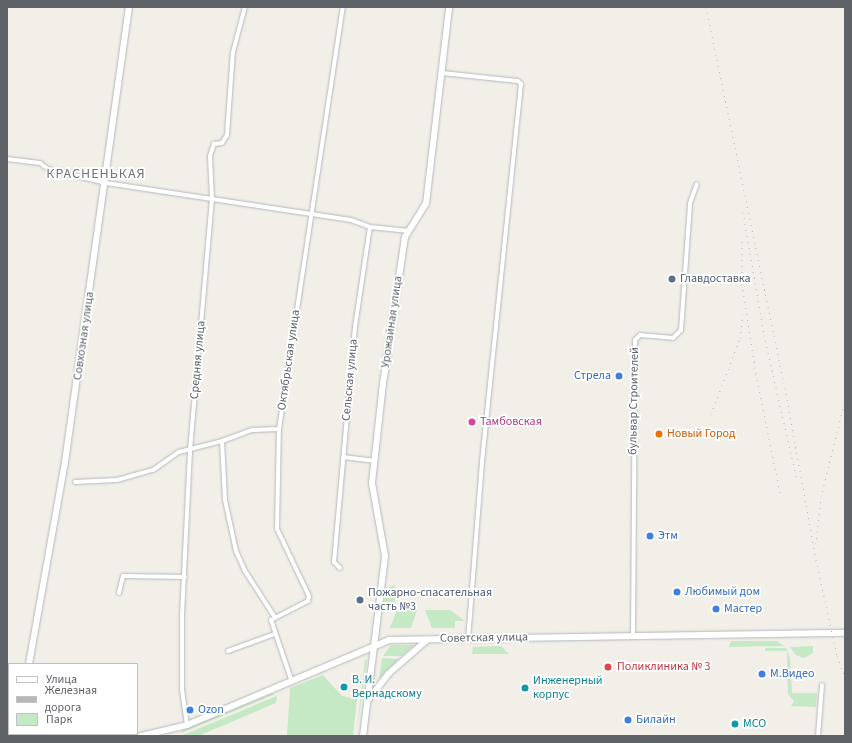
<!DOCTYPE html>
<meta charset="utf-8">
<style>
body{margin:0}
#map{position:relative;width:852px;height:743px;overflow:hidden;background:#f1efe8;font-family:"Source Sans 3",sans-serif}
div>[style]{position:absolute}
.green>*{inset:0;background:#c5e8c5}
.roads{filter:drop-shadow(0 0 1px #b5b8bc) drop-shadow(0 0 1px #b5b8bc)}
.street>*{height:4px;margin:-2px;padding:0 2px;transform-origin:2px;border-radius:2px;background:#fff}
.secondary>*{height:6px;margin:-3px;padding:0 3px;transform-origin:3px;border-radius:3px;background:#fff}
.rail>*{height:1px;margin-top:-0.5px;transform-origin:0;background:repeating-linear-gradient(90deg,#b6b7b8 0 1px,transparent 0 6px)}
.dots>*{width:11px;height:11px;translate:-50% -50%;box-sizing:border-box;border:2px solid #fff;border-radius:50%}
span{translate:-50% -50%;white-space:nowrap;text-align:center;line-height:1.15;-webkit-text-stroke:3.5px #fff;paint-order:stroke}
.service-label{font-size:12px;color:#4e5e75}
.left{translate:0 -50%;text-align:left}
.street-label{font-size:12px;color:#5f6368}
.shop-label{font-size:12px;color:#366cbe}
.right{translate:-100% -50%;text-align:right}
.hotel-label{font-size:12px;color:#b23c85}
.food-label{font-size:12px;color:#c56008}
.health-label{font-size:12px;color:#be3a42}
.culture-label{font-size:12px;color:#0d838f}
.quarter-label{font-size:14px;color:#70757a;letter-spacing:1px}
.frame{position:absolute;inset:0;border:8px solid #5f6368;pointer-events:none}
.legend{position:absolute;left:8px;top:663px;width:130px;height:72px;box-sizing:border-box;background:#fff;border:1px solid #bfc1c3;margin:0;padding:5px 7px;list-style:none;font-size:12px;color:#5f6368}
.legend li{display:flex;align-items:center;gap:8px;height:20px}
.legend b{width:20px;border:1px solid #bfc1c3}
</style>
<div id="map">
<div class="green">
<div style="clip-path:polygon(395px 585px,395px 608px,384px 608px,385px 589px)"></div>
<div style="clip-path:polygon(397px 610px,417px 610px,411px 628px,390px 628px)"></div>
<div style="clip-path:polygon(425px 610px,450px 610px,465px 621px,455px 621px,455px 628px,432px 628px)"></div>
<div style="clip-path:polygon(731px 641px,777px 641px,784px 646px,729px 647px)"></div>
<div style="clip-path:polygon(391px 645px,414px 645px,402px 656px,383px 656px)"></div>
<div style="clip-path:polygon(501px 646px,509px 654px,472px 654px,473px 647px)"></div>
<div style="clip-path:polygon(813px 646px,813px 653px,804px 658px,796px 655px,790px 647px)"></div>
<div style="clip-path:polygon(765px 648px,786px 648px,790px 658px,792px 693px,817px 693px,816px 707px,791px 706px,794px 701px,788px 694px,787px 651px,765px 651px)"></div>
<div style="clip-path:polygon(382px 658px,399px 659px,379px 679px)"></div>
<div style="clip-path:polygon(365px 660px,367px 660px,356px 736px)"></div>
<div style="clip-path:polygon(323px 675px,342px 696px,357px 699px,353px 736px,287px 736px,290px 688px)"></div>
<div style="clip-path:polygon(271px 694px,275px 694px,181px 733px,183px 730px)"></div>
<div style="clip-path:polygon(277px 696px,276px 703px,198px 736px,181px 736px)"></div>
</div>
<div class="roads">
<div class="street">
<div style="left:442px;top:73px;width:76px;rotate:6deg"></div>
<div style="left:518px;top:81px;width:4px;rotate:45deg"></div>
<div style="left:521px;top:84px;width:380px;rotate:95.9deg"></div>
<div style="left:482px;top:462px;width:178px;rotate:94.5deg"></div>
<div style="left:7px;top:159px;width:33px;rotate:7deg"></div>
<div style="left:40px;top:163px;width:10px;rotate:37deg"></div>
<div style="left:48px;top:169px;width:60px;rotate:13.6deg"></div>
<div style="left:106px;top:183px;width:248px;rotate:8.6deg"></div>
<div style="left:351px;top:220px;width:20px;rotate:20deg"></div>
<div style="left:343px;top:457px;width:31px;rotate:7deg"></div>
<div style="left:75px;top:482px;width:42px;rotate:-2.7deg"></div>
<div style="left:117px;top:480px;width:37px;rotate:-16deg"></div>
<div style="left:153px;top:470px;width:32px;rotate:-35deg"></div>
<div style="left:179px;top:452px;width:44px;rotate:-14.3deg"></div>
<div style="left:340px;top:568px;width:8px;rotate:-135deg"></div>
<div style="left:334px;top:562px;width:236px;rotate:-84.9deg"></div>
<div style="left:355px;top:327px;width:101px;rotate:-81.5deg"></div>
<div style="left:370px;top:227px;width:37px;rotate:6deg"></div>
<div style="left:119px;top:593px;width:17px;rotate:-77deg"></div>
<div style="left:123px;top:576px;width:62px;rotate:0.9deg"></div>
<div style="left:274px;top:616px;width:54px;rotate:-122.8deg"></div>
<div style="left:245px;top:571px;width:22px;rotate:-114deg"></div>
<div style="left:236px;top:551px;width:52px;rotate:-102.2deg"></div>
<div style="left:225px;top:500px;width:59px;rotate:-92.9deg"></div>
<div style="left:222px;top:441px;width:33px;rotate:-20deg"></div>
<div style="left:253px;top:430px;width:26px;rotate:-2deg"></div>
<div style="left:633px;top:637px;width:297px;rotate:-89.6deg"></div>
<div style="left:635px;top:340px;width:7px;rotate:-45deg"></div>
<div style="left:640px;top:335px;width:33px;rotate:5deg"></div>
<div style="left:673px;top:338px;width:11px;rotate:-45deg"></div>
<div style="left:681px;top:330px;width:127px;rotate:-85.9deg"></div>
<div style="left:690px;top:203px;width:20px;rotate:-70deg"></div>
<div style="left:228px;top:651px;width:50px;rotate:-19.9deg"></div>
<div style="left:292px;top:682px;width:65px;rotate:-108.7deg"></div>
<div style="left:271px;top:620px;width:42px;rotate:-27.2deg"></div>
<div style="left:308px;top:601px;width:5px;rotate:-79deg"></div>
<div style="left:309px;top:596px;width:74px;rotate:-115.5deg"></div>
<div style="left:277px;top:529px;width:100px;rotate:-88.9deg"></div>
<div style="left:279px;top:429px;width:427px;rotate:-81.4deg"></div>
<div style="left:187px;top:725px;width:36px;rotate:-98deg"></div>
<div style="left:182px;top:689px;width:74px;rotate:-90deg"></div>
<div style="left:182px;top:615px;width:165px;rotate:-87.2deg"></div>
<div style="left:190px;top:450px;width:252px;rotate:-85deg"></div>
<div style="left:212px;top:199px;width:43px;rotate:-92.7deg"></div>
<div style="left:210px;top:156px;width:13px;rotate:-72deg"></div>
<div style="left:214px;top:144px;width:8px;rotate:-7deg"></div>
<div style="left:222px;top:143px;width:9px;rotate:-58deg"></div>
<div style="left:227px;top:135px;width:83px;rotate:-85.9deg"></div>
<div style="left:233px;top:52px;width:47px;rotate:-75.1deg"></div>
<div style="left:818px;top:736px;width:51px;rotate:-85.5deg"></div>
</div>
<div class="secondary">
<div style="left:29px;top:664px;width:205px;rotate:-79.9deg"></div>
<div style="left:65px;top:462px;width:459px;rotate:-82deg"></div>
<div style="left:368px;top:700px;width:33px;rotate:-52deg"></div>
<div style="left:388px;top:674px;width:52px;rotate:-41.1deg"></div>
<div style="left:16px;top:736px;width:2px;rotate:-90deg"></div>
<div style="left:141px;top:736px;width:47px;rotate:-13.4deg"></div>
<div style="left:187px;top:725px;width:219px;rotate:-22.8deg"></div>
<div style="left:389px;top:640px;width:456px;rotate:-0.9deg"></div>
<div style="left:363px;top:736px;width:181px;rotate:-83deg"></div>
<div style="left:385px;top:556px;width:74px;rotate:-100.1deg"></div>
<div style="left:372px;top:483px;width:100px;rotate:-83.7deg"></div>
<div style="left:383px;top:384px;width:149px;rotate:-81.5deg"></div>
<div style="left:405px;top:237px;width:39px;rotate:-58deg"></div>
<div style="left:426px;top:204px;width:198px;rotate:-83.3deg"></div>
</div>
</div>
<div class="rail">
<div style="left:706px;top:7px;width:383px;rotate:78.3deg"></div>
<div style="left:784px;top:382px;width:181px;rotate:79.8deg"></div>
<div style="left:816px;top:560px;width:98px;rotate:77.7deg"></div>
<div style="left:837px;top:656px;width:22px;rotate:69deg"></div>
<div style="left:743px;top:212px;width:125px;rotate:80.3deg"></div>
<div style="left:764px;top:335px;width:145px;rotate:77.2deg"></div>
<div style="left:742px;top:241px;width:43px;rotate:90deg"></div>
<div style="left:742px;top:284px;width:91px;rotate:81.2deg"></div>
<div style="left:756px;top:374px;width:126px;rotate:78.6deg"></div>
<div style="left:711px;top:414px;width:81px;rotate:-69.1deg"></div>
<div style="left:740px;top:338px;width:24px;rotate:-83deg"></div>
<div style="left:816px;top:544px;width:47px;rotate:-83.9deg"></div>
<div style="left:821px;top:497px;width:100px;rotate:-76.1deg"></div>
</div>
<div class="dots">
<div style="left:672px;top:279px;background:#5c6f8a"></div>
<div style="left:619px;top:376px;background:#3f7fe0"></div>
<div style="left:472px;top:422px;background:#d1479c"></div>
<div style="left:659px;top:434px;background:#e8710a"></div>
<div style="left:650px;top:536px;background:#3f7fe0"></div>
<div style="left:677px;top:592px;background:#3f7fe0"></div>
<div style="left:360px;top:600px;background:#5c6f8a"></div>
<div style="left:716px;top:609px;background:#3f7fe0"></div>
<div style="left:608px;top:667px;background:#e0444e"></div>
<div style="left:762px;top:674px;background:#3f7fe0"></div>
<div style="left:344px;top:687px;background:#0f9aa8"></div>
<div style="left:525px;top:688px;background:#0f9aa8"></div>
<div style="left:190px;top:710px;background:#3f7fe0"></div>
<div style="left:628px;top:720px;background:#3f7fe0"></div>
<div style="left:735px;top:724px;background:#0f9aa8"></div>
</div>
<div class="service-label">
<span class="left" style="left:680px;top:279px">Главдоставка</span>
<span class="left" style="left:368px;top:600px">Пожарно-спасательная<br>часть №3</span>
</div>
<div class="street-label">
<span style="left:392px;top:322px;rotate:-82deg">Урожайная улица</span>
<span style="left:84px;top:336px;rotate:-82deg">Совхозная улица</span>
<span style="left:198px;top:360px;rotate:-85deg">Средняя улица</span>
<span style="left:289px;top:360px;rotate:-82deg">Октябрьская улица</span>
<span style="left:350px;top:380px;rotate:-85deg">Сельская улица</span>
<span style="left:634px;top:401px;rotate:-89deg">бульвар Строителей</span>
<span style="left:484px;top:638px;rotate:-1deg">Советская улица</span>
</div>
<div class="shop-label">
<span class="right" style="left:611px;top:376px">Стрела</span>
<span class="left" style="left:658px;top:536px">Этм</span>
<span class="left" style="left:685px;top:592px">Любимый дом</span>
<span class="left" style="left:724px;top:609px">Мастер</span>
<span class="left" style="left:770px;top:674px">М.Видео</span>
<span class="left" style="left:198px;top:710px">Ozon</span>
<span class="left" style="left:636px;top:720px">Билайн</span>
</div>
<div class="hotel-label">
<span class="left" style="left:480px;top:422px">Тамбовская</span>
</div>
<div class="food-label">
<span class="left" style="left:667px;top:434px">Новый Город</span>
</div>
<div class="health-label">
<span class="left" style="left:617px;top:667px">Поликлиника № 3</span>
</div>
<div class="culture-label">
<span class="left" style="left:352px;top:687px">В. И.<br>Вернадскому</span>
<span class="left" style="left:533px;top:688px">Инженерный<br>корпус</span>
<span class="left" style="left:743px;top:724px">МСО</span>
</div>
<div class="quarter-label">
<span style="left:96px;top:174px">КРАСНЕНЬКАЯ</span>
</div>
<div class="frame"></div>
<ul class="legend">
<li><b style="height:5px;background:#fff"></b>Улица</li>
<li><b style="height:5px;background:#b6b7b8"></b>Железная дорога</li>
<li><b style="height:11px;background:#c5e8c5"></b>Парк</li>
</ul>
</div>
